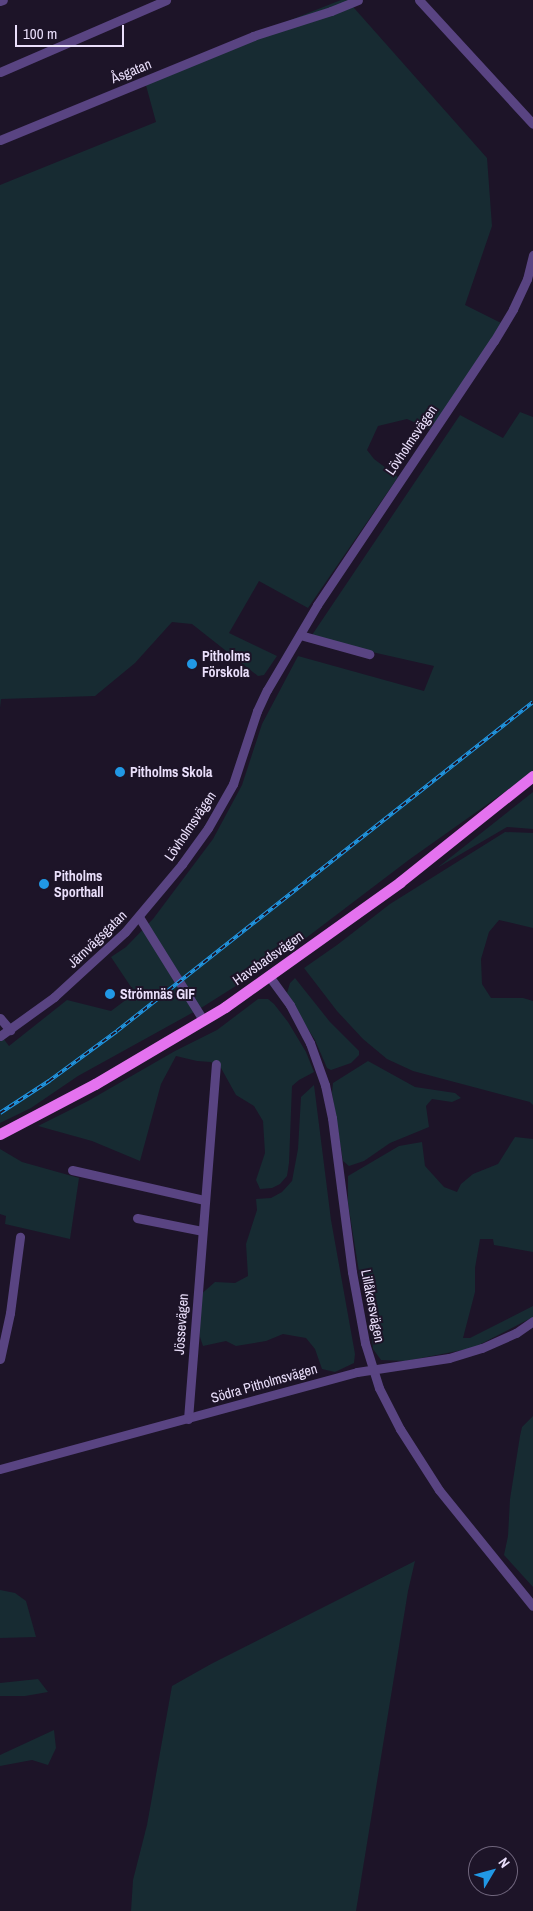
<!DOCTYPE html>
<meta charset="utf-8">
<style>
body{margin:0}
#map{position:relative;width:533px;height:1911px;overflow:hidden;background:#1d1428;font-family:"Archivo Narrow",sans-serif}
div>[style]{position:absolute}
.green>*{inset:0;background:#172b32}
.minor>*{height:9px;margin:-4.5px;padding:0 4.5px;transform-origin:4.5px;border-radius:4.5px;background:#594482}
.major>*{height:11px;margin:-5.5px;padding:0 5.5px;transform-origin:5.5px;border-radius:5.5px;background:#e472ef}
.rail>*{height:4px;margin-top:-2px;transform-origin:0;background:repeating-linear-gradient(90deg,#1d1428 0 5.5px,#2198e5 0 11px);box-sizing:border-box;border-block:1px solid #2198e5}
.dots>*{width:14px;height:14px;translate:-50% -50%;box-sizing:border-box;border:2px solid #1d1428;border-radius:50%}
span{translate:-50% -50%;white-space:nowrap;text-align:center;line-height:1.15;-webkit-text-stroke:4px #1d1428;paint-order:stroke}
.street-label{font-size:14px;color:#eadffb}
.poi-label{font-size:14px;color:#eadffb;font-weight:700}
.left{translate:0 -50%;text-align:left}
.north{position:absolute;left:468px;top:1846px;width:50px;height:50px;box-sizing:border-box;background:#1d1428;border:1px solid #6f657c;border-radius:50%;rotate:53deg;font-size:14px;font-weight:700;line-height:20px;text-align:center;color:#eadffb}
.north::after{content:'';display:block;margin:auto;width:18px;height:22px;background:#2198e5;clip-path:polygon(50% 0,100% 100%,50% 72%,0 100%)}
.scale{position:absolute;left:15px;top:25px;width:109px;height:22px;box-sizing:border-box;border:2px solid #eadffb;border-top:0;padding-left:6px;font-size:15px;line-height:18px;white-space:nowrap;color:#eadffb;-webkit-text-stroke:4px #1d1428;paint-order:stroke}
</style>
<div id="map">
<div class="green">
<i style="clip-path:polygon(341px 0,347px 0,487px 158px,492px 226px,465px 305px,507px 326px,436px 432px,407px 419px,378px 426px,367px 450px,374px 459px,398px 477px,308px 608px,259px 581px,229px 633px,277px 656px,264px 675px,258px 676px,192px 624px,172px 622px,135px 663px,95px 696px,1px 699px,0 708px,0 185px,156px 122px,144px 78px)"></i>
<i style="clip-path:polygon(520px 412px,533px 417px,533px 772px,410px 859px,277px 960px,201px 1008px,78px 1076px,31px 1108px,0 1123px,0 1034px,9px 1046px,67px 1000px,111px 1011px,135px 993px,111px 957px,126px 947px,153px 919px,213px 839px,242px 785px,262px 724px,298px 656px,424px 691px,434px 666px,310px 638px,460px 415px,503px 438px)"></i>
<i style="clip-path:polygon(533px 792px,533px 829px,507px 827px,437px 868px)"></i>
<i style="clip-path:polygon(505px 832px,533px 833px,533px 928px,499px 920px,489px 932px,481px 959px,482px 984px,491px 998px,523px 998px,533px 1001px,533px 1105px,530px 1102px,413px 1071px,387px 1059px,363px 1039px,337px 1011px,304px 968px,337px 945px,390px 904px)"></i>
<i style="clip-path:polygon(295px 978px,330px 1022px,359px 1051px,359px 1055px,351px 1063px,331px 1070px,327px 1068px,315px 1040px,292px 1004px,287px 993px,290px 983px)"></i>
<i style="clip-path:polygon(258px 999px,268px 999px,274px 1004px,288px 1022px,306px 1052px,314px 1072px,299px 1080px,292px 1086px,289px 1163px,287px 1176px,280px 1184px,272px 1188px,260px 1189px,256px 1180px,265px 1153px,263px 1121px,254px 1106px,236px 1095px,221px 1068px,211px 1062px,197px 1061px,176px 1056px,161px 1084px,140px 1161px,92px 1141px,38px 1126px,88px 1101px,175px 1051px,217px 1030px)"></i>
<i style="clip-path:polygon(368px 1061px,415px 1087px,455px 1093px,461px 1098px,452px 1102px,432px 1099px,426px 1106px,429px 1127px,390px 1143px,364px 1161px,349px 1166px,343px 1161px,332px 1093px,333px 1083px)"></i>
<i style="clip-path:polygon(314px 1085px,331px 1220px,355px 1354px,354px 1363px,335px 1372px,322px 1369px,315px 1349px,306px 1338px,283px 1334px,266px 1341px,236px 1346px,226px 1341px,203px 1346px,200px 1337px,199px 1296px,215px 1282px,235px 1283px,248px 1276px,246px 1244px,257px 1210px,256px 1199px,271px 1198px,282px 1192px,292px 1181px,298px 1149px,301px 1097px)"></i>
<i style="clip-path:polygon(515px 1137px,533px 1139px,533px 1252px,494px 1245px,493px 1239px,480px 1239px,475px 1268px,475px 1292px,463px 1338px,470px 1338px,533px 1306px,533px 1317px,473px 1348px,406px 1361px,381px 1360px,373px 1349px,369px 1309px,360px 1278px,348px 1203px,348px 1176px,399px 1146px,422px 1142px,425px 1166px,444px 1187px,457px 1192px,461px 1184px,473px 1174px,498px 1164px)"></i>
<i style="clip-path:polygon(0 1149px,22px 1162px,79px 1178px,70px 1239px,5px 1224px,6px 1216px,0 1214px)"></i>
<i style="clip-path:polygon(533px 1416px,533px 1587px,504px 1555px,508px 1536px,510px 1499px,520px 1436px,522px 1427px)"></i>
<i style="clip-path:polygon(415px 1561px,408px 1591px,356px 1911px,131px 1911px,133px 1880px,147px 1825px,172px 1686px,211px 1664px)"></i>
<i style="clip-path:polygon(0 1590px,15px 1593px,26px 1601px,36px 1637px,0 1638px)"></i>
<i style="clip-path:polygon(38px 1679px,48px 1692px,25px 1696px,0 1696px,0 1683px)"></i>
<i style="clip-path:polygon(54px 1730px,56px 1748px,48px 1765px,32px 1760px,0 1766px,0 1755px)"></i>
</div>
<div class="minor">
<i style="left:419px;top:0;width:168px;rotate:47.4deg"></i>
<i style="left:0;top:1px;width:3px;rotate:-18deg"></i>
<i style="left:0;top:72px;width:181px;rotate:-23.4deg"></i>
<i style="left:0;top:140px;width:274px;rotate:-22.3deg"></i>
<i style="left:253px;top:36px;width:82px;rotate:-17.8deg"></i>
<i style="left:331px;top:11px;width:29px;rotate:-22deg"></i>
<i style="left:300px;top:635px;width:72px;rotate:15.4deg"></i>
<i style="left:139px;top:917px;width:121px;rotate:58.1deg"></i>
<i style="left:269px;top:976px;width:36px;rotate:54deg"></i>
<i style="left:290px;top:1005px;width:43px;rotate:62.2deg"></i>
<i style="left:310px;top:1043px;width:45px;rotate:70.3deg"></i>
<i style="left:325px;top:1085px;width:34px;rotate:78deg"></i>
<i style="left:332px;top:1118px;width:155px;rotate:82.6deg"></i>
<i style="left:352px;top:1272px;width:72px;rotate:79.6deg"></i>
<i style="left:365px;top:1343px;width:47px;rotate:72.7deg"></i>
<i style="left:379px;top:1388px;width:46px;rotate:62.9deg"></i>
<i style="left:400px;top:1429px;width:72px;rotate:57.4deg"></i>
<i style="left:439px;top:1490px;width:149px;rotate:51deg"></i>
<i style="left:0;top:1018px;width:16px;rotate:50deg"></i>
<i style="left:0;top:1036px;width:67px;rotate:-35.8deg"></i>
<i style="left:54px;top:997px;width:96px;rotate:-42.5deg"></i>
<i style="left:125px;top:932px;width:89px;rotate:-50deg"></i>
<i style="left:182px;top:864px;width:44px;rotate:-54.2deg"></i>
<i style="left:208px;top:828px;width:51px;rotate:-60.4deg"></i>
<i style="left:233px;top:784px;width:77px;rotate:-71.8deg"></i>
<i style="left:257px;top:711px;width:23px;rotate:-65deg"></i>
<i style="left:267px;top:690px;width:99px;rotate:-59.5deg"></i>
<i style="left:317px;top:605px;width:318px;rotate:-56.2deg"></i>
<i style="left:494px;top:341px;width:37px;rotate:-59deg"></i>
<i style="left:513px;top:309px;width:33px;rotate:-65deg"></i>
<i style="left:527px;top:279px;width:25px;rotate:-76deg"></i>
<i style="left:72px;top:1170px;width:135px;rotate:12.8deg"></i>
<i style="left:137px;top:1218px;width:66px;rotate:11.3deg"></i>
<i style="left:0;top:1359px;width:47px;rotate:-77.7deg"></i>
<i style="left:10px;top:1313px;width:77px;rotate:-82.5deg"></i>
<i style="left:188px;top:1419px;width:356px;rotate:-85.5deg"></i>
<i style="left:0;top:1469px;width:370px;rotate:-15.2deg"></i>
<i style="left:357px;top:1372px;width:93px;rotate:-8.7deg"></i>
<i style="left:449px;top:1358px;width:34px;rotate:-17deg"></i>
<i style="left:482px;top:1348px;width:37px;rotate:-24deg"></i>
<i style="left:516px;top:1333px;width:21px;rotate:-35deg"></i>
</div>
<div class="major">
<i style="left:0;top:1134px;width:107px;rotate:-27.8deg"></i>
<i style="left:95px;top:1084px;width:151px;rotate:-30.6deg"></i>
<i style="left:225px;top:1007px;width:215px;rotate:-35.5deg"></i>
<i style="left:400px;top:882px;width:170px;rotate:-38.6deg"></i>
</div>
<div class="rail">
<i style="left:0;top:1113px;width:59px;rotate:-33.1deg"></i>
<i style="left:49px;top:1081px;width:84px;rotate:-36.3deg"></i>
<i style="left:117px;top:1031px;width:530px;rotate:-38.34deg"></i>
</div>
<div class="dots">
<i style="left:192px;top:664px;background:#2198e5"></i>
<i style="left:120px;top:772px;background:#2198e5"></i>
<i style="left:44px;top:884px;background:#2198e5"></i>
<i style="left:110px;top:994px;background:#2198e5"></i>
</div>
<div class="street-label">
<span style="left:131px;top:71px;rotate:-22deg">Åsgatan</span>
<span style="left:411px;top:440px;rotate:-56deg">Lövholmsvägen</span>
<span style="left:190px;top:826px;rotate:-56deg">Lövholmsvägen</span>
<span style="left:97px;top:939px;rotate:-44deg">Järnvägsgatan</span>
<span style="left:268px;top:958px;rotate:-35deg">Havsbadsvägen</span>
<span style="left:373px;top:1306px;rotate:79deg">Lillåkersvägen</span>
<span style="left:181px;top:1324px;rotate:-86deg">Jössevägen</span>
<span style="left:264px;top:1383px;rotate:-16deg">Södra Pitholmsvägen</span>
</div>
<div class="poi-label">
<span class="left" style="left:202px;top:664px">Pitholms<br>Förskola</span>
<span class="left" style="left:130px;top:772px">Pitholms Skola</span>
<span class="left" style="left:54px;top:884px">Pitholms<br>Sporthall</span>
<span class="left" style="left:120px;top:994px">Strömnäs GIF</span>
</div>
<div class="north">N</div>
<div class="scale">100 m</div>
</div>
